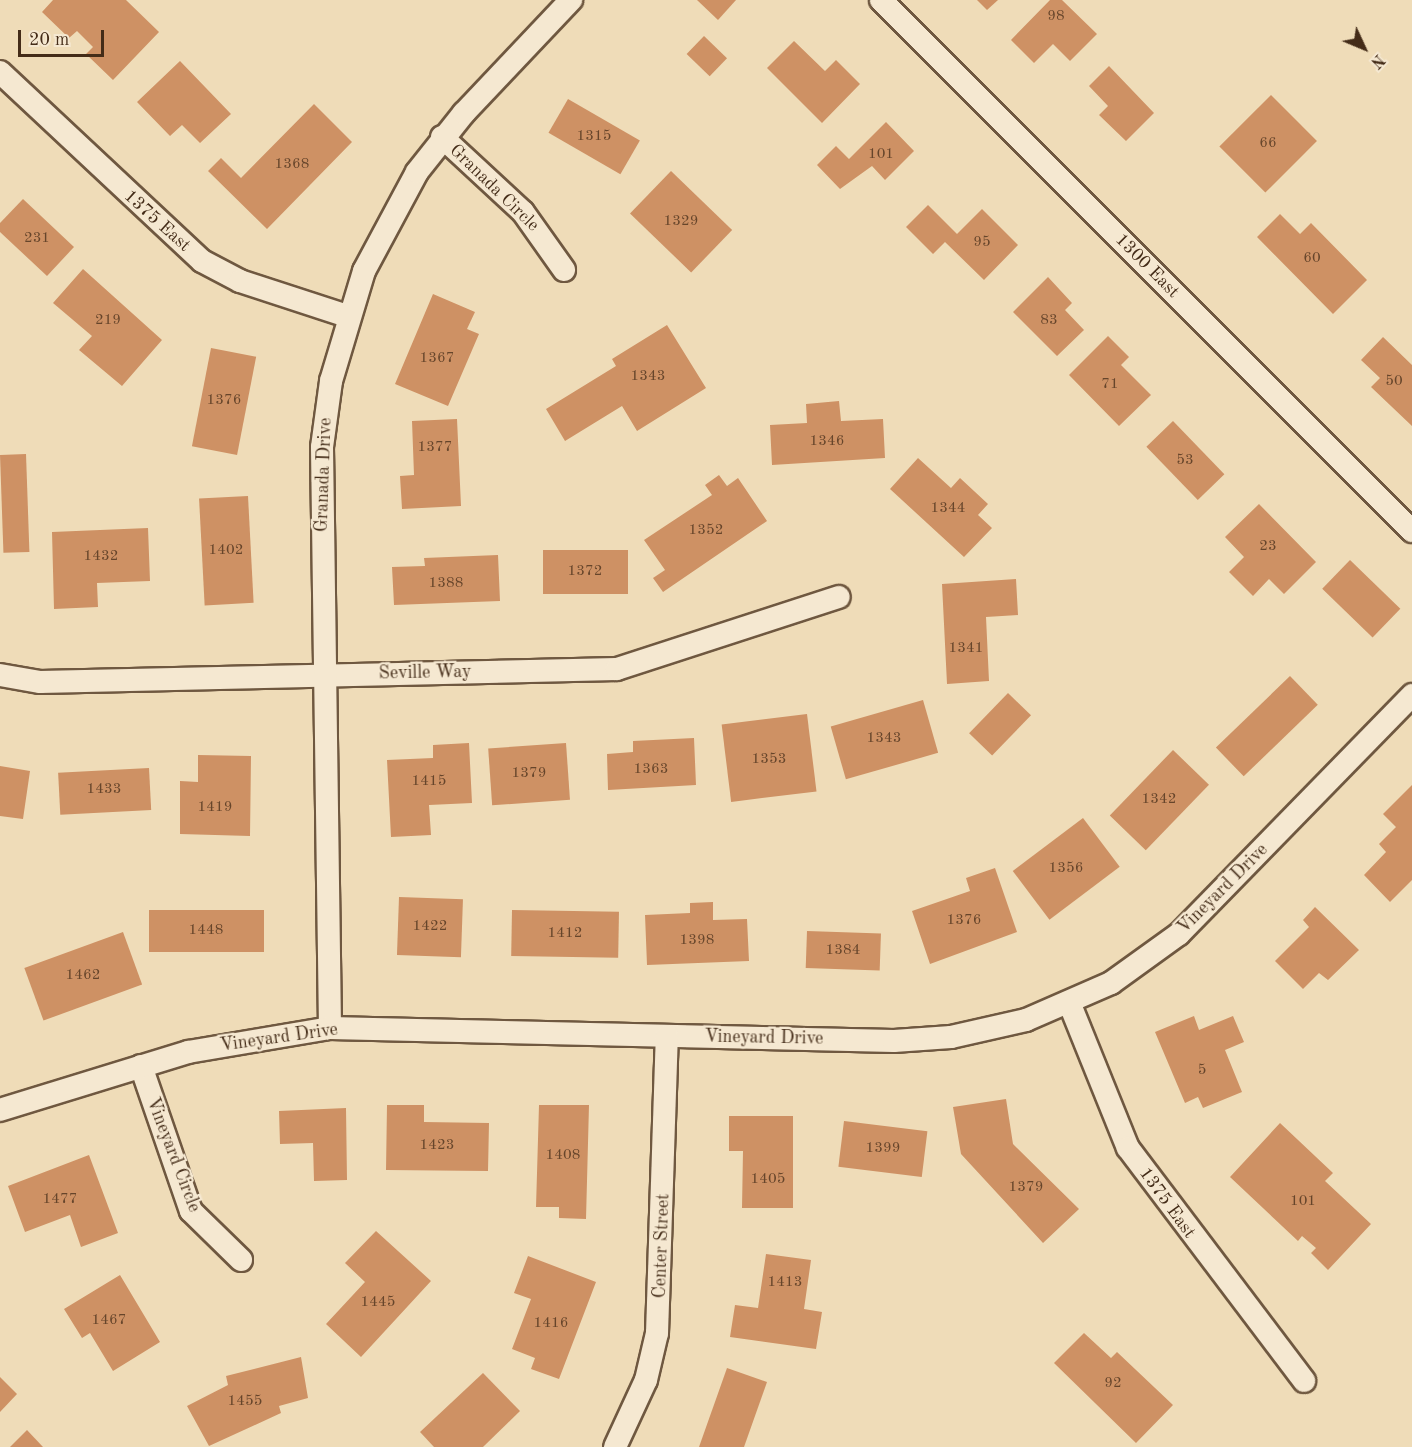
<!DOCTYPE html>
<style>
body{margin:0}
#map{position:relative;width:1412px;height:1447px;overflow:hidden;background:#efdcb8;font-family:"Old Standard TT",serif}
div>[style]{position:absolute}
.building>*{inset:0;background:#ce9164;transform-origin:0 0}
.roads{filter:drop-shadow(2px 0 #6f5840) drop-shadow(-2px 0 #6f5840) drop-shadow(0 2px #6f5840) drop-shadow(0 -2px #6f5840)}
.minor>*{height:22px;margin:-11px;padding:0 11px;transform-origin:11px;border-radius:11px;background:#f5e8d1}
span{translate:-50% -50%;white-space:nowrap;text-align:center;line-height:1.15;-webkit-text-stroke:4.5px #f5e8d1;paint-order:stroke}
.number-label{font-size:15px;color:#66452b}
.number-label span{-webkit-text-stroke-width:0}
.street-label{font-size:18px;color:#442c18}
.north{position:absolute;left:1334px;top:18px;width:60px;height:60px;-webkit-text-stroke:4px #f5e8d1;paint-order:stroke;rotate:134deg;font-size:16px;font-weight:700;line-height:24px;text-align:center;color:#442c18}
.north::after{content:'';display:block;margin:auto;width:21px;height:27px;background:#442c18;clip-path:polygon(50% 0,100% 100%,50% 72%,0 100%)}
.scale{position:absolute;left:18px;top:30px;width:86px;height:27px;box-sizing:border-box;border:3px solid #442c18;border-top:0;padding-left:8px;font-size:18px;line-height:21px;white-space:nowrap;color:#442c18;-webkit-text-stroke:4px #f5e8d1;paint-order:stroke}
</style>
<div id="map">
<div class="building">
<i style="clip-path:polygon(53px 0,126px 0,159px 32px,113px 80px,86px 54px,93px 47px,77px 31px,69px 38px,42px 12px)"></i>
<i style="clip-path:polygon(697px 0,736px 0,718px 20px)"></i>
<i style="clip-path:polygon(977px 0,998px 0,987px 10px)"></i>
<i style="clip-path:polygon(1050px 0,1062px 0,1097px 34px,1070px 61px,1053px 44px,1034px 63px,1011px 40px)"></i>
<i style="left:704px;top:36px;width:32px;height:25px;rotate:44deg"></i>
<i style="clip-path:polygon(794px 41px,825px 71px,836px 60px,860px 84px,822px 123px,767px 68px)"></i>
<i style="clip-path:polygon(180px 61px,231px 114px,200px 143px,182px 125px,170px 136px,137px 102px)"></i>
<i style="clip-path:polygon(1109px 66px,1154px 113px,1126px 141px,1099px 115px,1108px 106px,1089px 86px)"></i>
<i style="left:1271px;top:95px;width:65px;height:73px;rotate:45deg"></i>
<i style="left:568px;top:99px;width:83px;height:39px;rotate:30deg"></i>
<i style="clip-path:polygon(314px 104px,352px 142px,267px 229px,208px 171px,221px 158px,241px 178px)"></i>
<i style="clip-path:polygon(886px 122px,914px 151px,885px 180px,872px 166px,840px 189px,817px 165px,836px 146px,849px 159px)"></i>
<i style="left:671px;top:171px;width:85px;height:59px;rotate:44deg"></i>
<i style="clip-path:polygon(23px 199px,74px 247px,47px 276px,0 232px,0 223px)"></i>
<i style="clip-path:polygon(928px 205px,957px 234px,982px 209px,1018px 245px,984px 280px,945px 242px,933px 254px,906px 227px)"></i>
<i style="clip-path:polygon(1280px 214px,1300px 234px,1311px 223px,1367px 280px,1333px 314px,1257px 237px)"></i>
<i style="clip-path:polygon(83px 269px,162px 340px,122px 386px,79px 350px,92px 336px,53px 303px)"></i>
<i style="clip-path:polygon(1048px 277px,1072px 303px,1065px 310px,1084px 330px,1057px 356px,1013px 312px)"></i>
<i style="clip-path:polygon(433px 294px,475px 312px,467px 329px,479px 334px,448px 406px,395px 384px)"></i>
<i style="clip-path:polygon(667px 325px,706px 388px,637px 431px,622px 406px,565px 441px,546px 409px,616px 366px,612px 359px)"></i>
<i style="clip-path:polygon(1108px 336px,1129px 357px,1121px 365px,1151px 395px,1119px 426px,1069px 375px)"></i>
<i style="clip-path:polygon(1383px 337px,1412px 365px,1412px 426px,1371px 387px,1380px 378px,1361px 360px)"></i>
<i style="left:211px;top:348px;width:46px;height:100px;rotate:11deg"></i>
<i style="clip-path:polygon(839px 401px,841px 421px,883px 419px,885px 458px,772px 465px,770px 425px,807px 423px,806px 404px)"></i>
<i style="clip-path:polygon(457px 419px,461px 506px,402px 509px,400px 476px,414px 475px,412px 421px)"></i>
<i style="left:1173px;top:421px;width:74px;height:37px;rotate:46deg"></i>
<i style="left:26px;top:454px;width:98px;height:26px;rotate:88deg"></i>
<i style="clip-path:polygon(918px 458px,951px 488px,960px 478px,988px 504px,978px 515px,992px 528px,964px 557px,890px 489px)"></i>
<i style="clip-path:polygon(719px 475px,727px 486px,738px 478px,767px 521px,663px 592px,653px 578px,665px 570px,644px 540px,712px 495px,705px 485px)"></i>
<i style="left:248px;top:496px;width:107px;height:49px;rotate:87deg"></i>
<i style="clip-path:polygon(1259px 504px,1316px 562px,1284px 594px,1269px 579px,1253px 596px,1229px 572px,1244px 557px,1225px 537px)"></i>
<i style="clip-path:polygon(148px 528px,150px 581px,97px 583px,98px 607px,54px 609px,52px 532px)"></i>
<i style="left:543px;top:550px;width:85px;height:44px"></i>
<i style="clip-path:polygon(498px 555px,500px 601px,394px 605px,392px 567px,425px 566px,424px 558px)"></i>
<i style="left:1350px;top:560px;width:70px;height:40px;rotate:44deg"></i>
<i style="clip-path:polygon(1016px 579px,1018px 615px,986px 617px,989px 681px,947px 684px,942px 584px)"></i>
<i style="left:1290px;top:676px;width:40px;height:103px;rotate:46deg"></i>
<i style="left:1008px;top:693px;width:32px;height:56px;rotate:44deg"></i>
<i style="left:923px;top:700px;width:55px;height:96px;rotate:74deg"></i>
<i style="left:807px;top:714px;width:78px;height:86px;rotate:83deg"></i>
<i style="clip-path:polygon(694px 738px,696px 785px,608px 790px,607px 754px,633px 752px,633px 741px)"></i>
<i style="clip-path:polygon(469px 743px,472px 803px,429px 805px,431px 835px,391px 837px,387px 760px,433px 758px,433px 745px)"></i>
<i style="left:566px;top:743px;width:57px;height:78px;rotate:86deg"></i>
<i style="left:1173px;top:750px;width:50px;height:91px;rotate:44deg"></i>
<i style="clip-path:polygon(198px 755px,251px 756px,250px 836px,180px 834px,180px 781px,198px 782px)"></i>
<i style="clip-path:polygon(0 766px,30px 771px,23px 819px,0 816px)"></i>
<i style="left:149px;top:768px;width:42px;height:91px;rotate:87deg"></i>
<i style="clip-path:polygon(1412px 785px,1412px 880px,1390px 902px,1364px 875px,1386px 852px,1379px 844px,1396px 827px,1383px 814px)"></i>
<i style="left:1083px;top:818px;width:61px;height:88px;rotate:53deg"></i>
<i style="clip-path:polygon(995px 868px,1017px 932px,930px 964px,912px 911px,970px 891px,966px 878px)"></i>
<i style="left:399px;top:897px;width:64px;height:58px;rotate:2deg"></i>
<i style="clip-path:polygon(713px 902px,713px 920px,747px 919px,749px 961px,647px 965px,645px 915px,690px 913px,690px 903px)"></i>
<i style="clip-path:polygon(1315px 907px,1359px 950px,1328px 980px,1319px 973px,1303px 989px,1275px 961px,1309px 927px,1303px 920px)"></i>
<i style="left:264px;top:910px;width:42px;height:115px;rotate:90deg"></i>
<i style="left:512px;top:910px;width:107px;height:46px;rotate:1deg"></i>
<i style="left:807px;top:931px;width:74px;height:37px;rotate:2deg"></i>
<i style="left:123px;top:932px;width:56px;height:105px;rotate:70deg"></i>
<i style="clip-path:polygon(1194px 1016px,1199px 1030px,1233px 1016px,1244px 1042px,1225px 1050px,1242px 1092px,1203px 1108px,1198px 1097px,1185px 1103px,1155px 1032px)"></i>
<i style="clip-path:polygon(1006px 1099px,1013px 1144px,1079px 1209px,1043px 1243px,961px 1154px,953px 1107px)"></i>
<i style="clip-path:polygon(387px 1105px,424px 1105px,424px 1122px,489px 1123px,488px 1171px,386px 1170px)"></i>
<i style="clip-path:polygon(539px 1105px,589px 1105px,586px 1219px,559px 1218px,559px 1207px,536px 1207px)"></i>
<i style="clip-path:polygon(346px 1108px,347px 1180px,314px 1181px,313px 1143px,280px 1144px,279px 1111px)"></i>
<i style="clip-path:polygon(729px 1116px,793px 1116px,793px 1208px,742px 1208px,743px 1151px,729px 1151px)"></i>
<i style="left:844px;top:1121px;width:84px;height:46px;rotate:7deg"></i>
<i style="clip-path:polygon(1280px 1123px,1333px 1173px,1325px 1181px,1371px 1224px,1328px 1270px,1311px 1253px,1316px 1248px,1302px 1236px,1298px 1241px,1230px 1177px)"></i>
<i style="clip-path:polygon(89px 1155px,118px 1233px,81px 1247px,70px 1215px,25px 1232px,8px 1186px)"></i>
<i style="clip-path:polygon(376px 1231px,431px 1281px,361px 1357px,326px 1324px,365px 1282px,345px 1263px)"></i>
<i style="clip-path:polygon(766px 1254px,811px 1260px,804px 1309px,822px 1312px,816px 1349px,730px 1337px,735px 1305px,758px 1308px)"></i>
<i style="clip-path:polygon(528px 1256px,596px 1282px,559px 1379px,531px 1369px,535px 1358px,512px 1349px,531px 1299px,514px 1293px)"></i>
<i style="clip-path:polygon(120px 1275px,160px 1342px,113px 1371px,90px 1333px,82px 1338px,64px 1309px)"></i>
<i style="clip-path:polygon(1084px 1333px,1111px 1358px,1117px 1352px,1173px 1405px,1136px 1443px,1054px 1363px)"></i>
<i style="clip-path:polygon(301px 1357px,308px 1398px,279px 1406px,281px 1413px,209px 1446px,187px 1406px,228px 1385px,226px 1376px)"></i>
<i style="clip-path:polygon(727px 1368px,767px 1382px,744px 1447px,699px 1447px)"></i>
<i style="clip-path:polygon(483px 1373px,520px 1411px,483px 1447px,434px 1447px,420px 1432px)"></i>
<i style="clip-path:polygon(0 1377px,17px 1394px,0 1412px)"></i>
<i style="clip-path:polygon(27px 1430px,43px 1447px,10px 1447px)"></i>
</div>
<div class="roads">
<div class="minor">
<i style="left:881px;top:0;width:751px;rotate:45deg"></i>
<i style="left:0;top:72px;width:277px;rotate:43.1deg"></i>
<i style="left:202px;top:261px;width:43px;rotate:27.8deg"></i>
<i style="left:240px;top:281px;width:113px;rotate:18.1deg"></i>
<i style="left:442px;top:137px;width:110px;rotate:42.8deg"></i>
<i style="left:523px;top:212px;width:71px;rotate:54.7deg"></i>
<i style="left:0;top:675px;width:41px;rotate:9.9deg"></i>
<i style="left:40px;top:682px;width:577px;rotate:-1.29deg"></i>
<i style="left:617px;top:669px;width:233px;rotate:-18deg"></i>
<i style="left:1069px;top:1002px;width:157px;rotate:68deg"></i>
<i style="left:1128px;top:1148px;width:292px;rotate:52.9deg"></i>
<i style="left:330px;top:1028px;width:581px;rotate:-90.79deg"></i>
<i style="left:322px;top:447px;width:67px;rotate:-82.2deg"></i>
<i style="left:331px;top:381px;width:115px;rotate:-73.3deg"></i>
<i style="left:364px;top:271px;width:112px;rotate:-61.8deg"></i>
<i style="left:417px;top:172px;width:75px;rotate:-51.5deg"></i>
<i style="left:464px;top:113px;width:156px;rotate:-46.6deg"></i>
<i style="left:141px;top:1066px;width:153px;rotate:71deg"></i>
<i style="left:191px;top:1211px;width:70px;rotate:44.4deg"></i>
<i style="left:0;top:1110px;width:197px;rotate:-17.1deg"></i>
<i style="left:188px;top:1052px;width:144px;rotate:-9.6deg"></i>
<i style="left:330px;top:1028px;width:564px;rotate:1.32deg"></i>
<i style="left:894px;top:1041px;width:57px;rotate:-4deg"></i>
<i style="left:951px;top:1037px;width:77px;rotate:-12.8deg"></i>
<i style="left:1026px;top:1020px;width:93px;rotate:-23.5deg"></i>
<i style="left:1111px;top:983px;width:84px;rotate:-35.8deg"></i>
<i style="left:1179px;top:934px;width:334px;rotate:-45.7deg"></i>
<i style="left:615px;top:1447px;width:74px;rotate:-65.2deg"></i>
<i style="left:646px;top:1380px;width:48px;rotate:-76.8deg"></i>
<i style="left:657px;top:1333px;width:297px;rotate:-88.1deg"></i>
</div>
</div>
<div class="number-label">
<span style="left:1056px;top:17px">98</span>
<span style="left:594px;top:137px">1315</span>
<span style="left:1268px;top:144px">66</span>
<span style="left:881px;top:155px">101</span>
<span style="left:292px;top:165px">1368</span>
<span style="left:681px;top:222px">1329</span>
<span style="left:37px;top:239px">231</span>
<span style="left:982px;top:243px">95</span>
<span style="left:1312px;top:259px">60</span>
<span style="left:108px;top:321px">219</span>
<span style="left:1049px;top:321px">83</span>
<span style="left:437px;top:359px">1367</span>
<span style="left:648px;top:377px">1343</span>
<span style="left:1394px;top:382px">50</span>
<span style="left:1110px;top:385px">71</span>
<span style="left:224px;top:401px">1376</span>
<span style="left:827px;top:442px">1346</span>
<span style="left:435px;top:448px">1377</span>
<span style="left:1185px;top:461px">53</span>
<span style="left:948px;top:509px">1344</span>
<span style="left:706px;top:531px">1352</span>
<span style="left:1268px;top:547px">23</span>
<span style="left:226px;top:551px">1402</span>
<span style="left:101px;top:557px">1432</span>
<span style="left:585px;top:572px">1372</span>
<span style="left:446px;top:584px">1388</span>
<span style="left:966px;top:649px">1341</span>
<span style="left:884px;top:739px">1343</span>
<span style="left:769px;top:760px">1353</span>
<span style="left:651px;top:770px">1363</span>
<span style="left:529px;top:774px">1379</span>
<span style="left:429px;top:782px">1415</span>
<span style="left:104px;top:790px">1433</span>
<span style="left:1159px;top:800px">1342</span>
<span style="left:215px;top:808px">1419</span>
<span style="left:1066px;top:869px">1356</span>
<span style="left:964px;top:921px">1376</span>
<span style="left:430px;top:927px">1422</span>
<span style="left:206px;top:931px">1448</span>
<span style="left:565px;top:934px">1412</span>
<span style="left:697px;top:941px">1398</span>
<span style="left:843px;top:951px">1384</span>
<span style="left:83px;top:976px">1462</span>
<span style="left:1202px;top:1071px">5</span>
<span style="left:437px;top:1146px">1423</span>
<span style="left:883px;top:1149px">1399</span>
<span style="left:563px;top:1156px">1408</span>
<span style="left:768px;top:1180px">1405</span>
<span style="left:1026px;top:1188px">1379</span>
<span style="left:60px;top:1200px">1477</span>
<span style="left:1303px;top:1202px">101</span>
<span style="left:785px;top:1283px">1413</span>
<span style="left:378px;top:1303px">1445</span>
<span style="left:109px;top:1321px">1467</span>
<span style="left:551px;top:1324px">1416</span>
<span style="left:1113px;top:1384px">92</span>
<span style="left:245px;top:1402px">1455</span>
</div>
<div class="street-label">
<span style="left:494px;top:188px;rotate:44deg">Granada Circle</span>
<span style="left:157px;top:221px;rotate:42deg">1375 East</span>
<span style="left:1147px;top:266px;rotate:45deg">1300 East</span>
<span style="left:324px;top:475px;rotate:-88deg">Granada Drive</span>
<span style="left:425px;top:673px;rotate:-1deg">Seville Way</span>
<span style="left:1223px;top:889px;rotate:-45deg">Vineyard Drive</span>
<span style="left:279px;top:1038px;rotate:-8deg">Vineyard Drive</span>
<span style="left:764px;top:1038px;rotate:1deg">Vineyard Drive</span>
<span style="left:173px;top:1155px;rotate:69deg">Vineyard Circle</span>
<span style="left:1167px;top:1203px;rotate:54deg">1375 East</span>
<span style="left:662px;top:1246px;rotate:-88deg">Center Street</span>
</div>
<div class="north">N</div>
<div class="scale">20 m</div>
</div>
